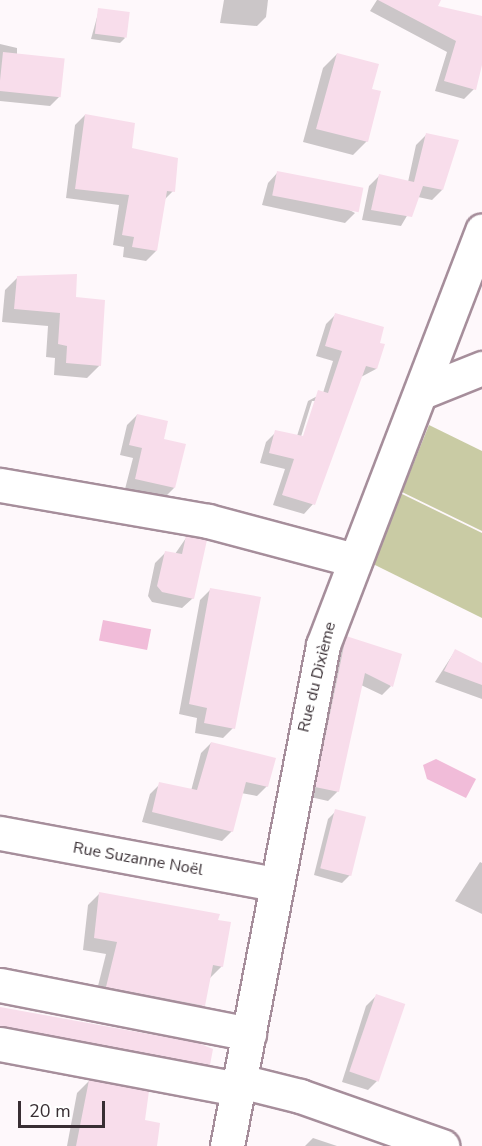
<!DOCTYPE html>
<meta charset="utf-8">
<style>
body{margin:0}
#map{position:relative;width:482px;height:1146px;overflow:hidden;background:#fef8fb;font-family:"Nunito Sans",sans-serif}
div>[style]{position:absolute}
.green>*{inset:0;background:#c9cba4}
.water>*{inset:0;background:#f1bcd9;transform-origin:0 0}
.shadow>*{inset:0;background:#0003}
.building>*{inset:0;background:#f8ddeb;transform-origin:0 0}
.roads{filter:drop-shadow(2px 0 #a68e9b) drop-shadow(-2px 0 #a68e9b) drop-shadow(0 2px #a68e9b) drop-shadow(0 -2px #a68e9b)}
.minor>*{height:33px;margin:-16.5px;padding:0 16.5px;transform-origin:16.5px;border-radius:16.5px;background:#fff}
span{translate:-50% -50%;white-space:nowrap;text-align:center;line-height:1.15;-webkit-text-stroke:5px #fff;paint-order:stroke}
.street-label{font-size:16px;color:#382e33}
.scale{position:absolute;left:18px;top:1101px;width:87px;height:27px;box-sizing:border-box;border:3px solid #382e33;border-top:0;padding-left:8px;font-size:18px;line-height:21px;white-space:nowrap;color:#382e33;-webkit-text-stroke:4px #fff;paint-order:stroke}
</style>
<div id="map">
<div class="green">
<i style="clip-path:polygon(429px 425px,482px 451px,482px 531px,402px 492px)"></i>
<i style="clip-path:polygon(400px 493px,482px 533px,482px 618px,373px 564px)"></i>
</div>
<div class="water">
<i style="left:103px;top:620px;width:49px;height:21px;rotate:11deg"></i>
<i style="clip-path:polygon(436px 759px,476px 779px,466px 798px,427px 779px,423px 765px)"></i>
</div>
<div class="shadow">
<i style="clip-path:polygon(224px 0,268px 0,266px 17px,257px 26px,220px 23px)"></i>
<i style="clip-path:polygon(377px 0,440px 0,436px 7px,482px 18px,482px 59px,474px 89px,464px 99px,435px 91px,447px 52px,370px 11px)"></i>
<i style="clip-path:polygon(99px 10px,125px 38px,120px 43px,91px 39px)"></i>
<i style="clip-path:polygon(0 44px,17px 48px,17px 55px,60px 96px,50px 106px,0 101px)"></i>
<i style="clip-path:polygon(337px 54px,370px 90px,367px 141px,353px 155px,303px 142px,323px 68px)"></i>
<i style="clip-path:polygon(85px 115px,173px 191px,164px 200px,156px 251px,146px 261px,123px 257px,124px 247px,113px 245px,119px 205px,66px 198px,75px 125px)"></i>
<i style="clip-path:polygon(426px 135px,442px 190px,432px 200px,418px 197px,401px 226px,362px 220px,369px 186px,379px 176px,408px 182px,416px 145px)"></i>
<i style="clip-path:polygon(278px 172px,355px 213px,345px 223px,262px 205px,268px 183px)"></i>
<i style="clip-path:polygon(18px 277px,74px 298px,100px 365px,87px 378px,54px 375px,55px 358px,46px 357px,48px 326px,2px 322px,5px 290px)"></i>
<i style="clip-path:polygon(evenodd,336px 314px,378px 344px,376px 369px,361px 377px,313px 504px,304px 514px,273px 505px,285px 469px,260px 463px,266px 442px,276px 432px,297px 436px,308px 401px,323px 393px,333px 361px,316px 356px,326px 324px,336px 314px,312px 401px,316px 401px,302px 444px,299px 443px,312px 401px)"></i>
<i style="clip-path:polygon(137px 415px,163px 440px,174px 488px,164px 498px,125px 489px,133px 458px,120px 455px,127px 425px)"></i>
<i style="clip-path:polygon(186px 538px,193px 598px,182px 608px,152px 602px,148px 596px,155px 563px,166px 552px,175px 554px)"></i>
<i style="clip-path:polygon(210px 590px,233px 728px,223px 738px,195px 733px,197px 718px,179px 714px,200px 600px)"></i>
<i style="clip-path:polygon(347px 638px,391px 686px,382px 695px,361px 685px,338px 791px,328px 801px,306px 796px,337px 647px)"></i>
<i style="clip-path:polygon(455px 651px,482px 665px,482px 699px,435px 682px)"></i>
<i style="clip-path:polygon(211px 743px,267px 786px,257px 796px,241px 793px,232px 831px,222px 841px,142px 822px,150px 794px,160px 784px,191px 791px,201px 753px)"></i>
<i style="clip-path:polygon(336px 811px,350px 875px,342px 883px,314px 875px,328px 819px)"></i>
<i style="clip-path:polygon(480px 862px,482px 863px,482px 914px,455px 901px)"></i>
<i style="clip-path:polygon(100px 893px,217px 921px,222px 966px,210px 978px,203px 1005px,191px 1017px,95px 998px,106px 954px,83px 950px,88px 905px)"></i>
<i style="clip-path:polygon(376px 996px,378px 1080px,368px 1090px,342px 1082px,366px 1006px)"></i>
<i style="clip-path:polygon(0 1009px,209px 1064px,199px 1074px,0 1037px)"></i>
<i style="clip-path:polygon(89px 1081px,144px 1122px,155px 1146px,67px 1146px,77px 1093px)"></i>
<i style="clip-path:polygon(313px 1138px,337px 1146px,305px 1146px)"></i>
</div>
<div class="building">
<i style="clip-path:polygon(378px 0,441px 0,438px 6px,482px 16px,482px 65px,476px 90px,444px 81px,456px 41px)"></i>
<i style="left:98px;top:8px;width:32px;height:26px;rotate:7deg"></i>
<i style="left:3px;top:52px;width:62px;height:39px;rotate:6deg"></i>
<i style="clip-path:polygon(337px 53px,379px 64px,372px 89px,381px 91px,368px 142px,316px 129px)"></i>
<i style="clip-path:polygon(85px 114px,135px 123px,132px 148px,178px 158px,175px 192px,167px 191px,157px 251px,132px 247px,134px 237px,122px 235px,129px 195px,75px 189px)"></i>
<i style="clip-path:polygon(426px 133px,459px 140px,443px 190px,423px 186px,412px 217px,371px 210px,379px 174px,414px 182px)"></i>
<i style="left:277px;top:171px;width:88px;height:25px;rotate:11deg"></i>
<i style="clip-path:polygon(77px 274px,76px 297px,105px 300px,101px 366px,66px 363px,67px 346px,58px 344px,60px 313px,14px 309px,17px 276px)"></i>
<i style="clip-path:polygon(335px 313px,384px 327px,380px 343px,385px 344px,377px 369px,366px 366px,315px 505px,282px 495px,294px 459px,269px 453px,275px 430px,303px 436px,318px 390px,328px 393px,342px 351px,325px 346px)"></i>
<i style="clip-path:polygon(137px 414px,168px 421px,164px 439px,186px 444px,175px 488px,135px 479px,142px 448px,129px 445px)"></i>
<i style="clip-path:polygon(186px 536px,207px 540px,194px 599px,162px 592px,157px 586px,165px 551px,182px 554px)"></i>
<i style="clip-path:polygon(210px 588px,261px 597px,235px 729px,204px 723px,207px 708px,189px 704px)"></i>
<i style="clip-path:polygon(346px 636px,402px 654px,393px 687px,365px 673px,339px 792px,315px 787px)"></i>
<i style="clip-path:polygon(455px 649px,482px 663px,482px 685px,444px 671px)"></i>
<i style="clip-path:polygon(211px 742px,276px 758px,268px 787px,246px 782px,233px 832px,152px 812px,159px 782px,197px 790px)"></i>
<i style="left:335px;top:809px;width:32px;height:61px;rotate:14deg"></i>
<i style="clip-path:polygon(99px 892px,220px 914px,218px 920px,231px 922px,223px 967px,213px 965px,205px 1006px,106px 987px,117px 942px,94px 938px)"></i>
<i style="left:376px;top:994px;width:31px;height:82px;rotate:19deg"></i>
<i style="clip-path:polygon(0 1007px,198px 1043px,213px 1049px,210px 1065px,0 1026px)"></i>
<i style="clip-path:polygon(89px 1080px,149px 1091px,145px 1120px,160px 1123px,157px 1146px,76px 1146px)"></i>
</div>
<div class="roads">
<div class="minor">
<i style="left:422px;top:392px;width:65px;rotate:-21.8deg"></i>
<i style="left:0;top:485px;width:211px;rotate:9.8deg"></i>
<i style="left:208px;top:521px;width:152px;rotate:14.9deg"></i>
<i style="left:0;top:833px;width:281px;rotate:10.5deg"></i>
<i style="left:0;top:985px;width:254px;rotate:11.1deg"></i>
<i style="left:0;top:1044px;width:242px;rotate:10.7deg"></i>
<i style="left:240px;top:1081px;width:62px;rotate:14deg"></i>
<i style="left:300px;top:1096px;width:151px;rotate:19.4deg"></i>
<i style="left:227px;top:1146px;width:510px;rotate:-79.15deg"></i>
<i style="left:323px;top:645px;width:444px;rotate:-69deg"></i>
</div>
</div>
<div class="street-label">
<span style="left:317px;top:677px;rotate:-76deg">Rue du Dixième</span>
<span style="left:138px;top:859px;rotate:10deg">Rue Suzanne Noël</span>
</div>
<div class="scale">20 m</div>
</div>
